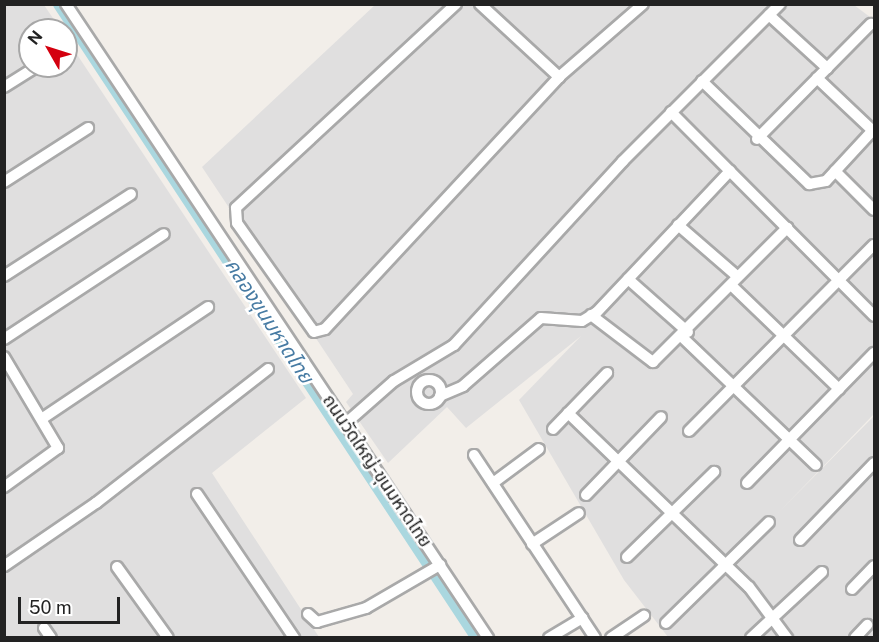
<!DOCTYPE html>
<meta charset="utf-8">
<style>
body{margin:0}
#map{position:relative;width:879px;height:642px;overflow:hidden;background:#f2eee9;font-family:"Public Sans","Noto Sans Thai",sans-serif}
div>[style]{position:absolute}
.residential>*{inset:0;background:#e0dfdf}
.canal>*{height:14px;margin:-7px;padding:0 7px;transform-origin:7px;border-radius:7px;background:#aad7df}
.roads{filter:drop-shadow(2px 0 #a9a9a9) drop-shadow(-2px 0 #a9a9a9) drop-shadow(0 2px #a9a9a9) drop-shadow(0 -2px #a9a9a9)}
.street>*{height:10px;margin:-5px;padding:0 5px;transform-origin:5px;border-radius:5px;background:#fff}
.street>.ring{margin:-5px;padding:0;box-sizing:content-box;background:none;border:10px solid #fff;border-radius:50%}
span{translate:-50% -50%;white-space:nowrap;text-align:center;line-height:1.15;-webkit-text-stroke:5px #fff;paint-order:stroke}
.street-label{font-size:18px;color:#222}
.water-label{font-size:20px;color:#477ba3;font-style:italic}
.frame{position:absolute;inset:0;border:6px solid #222;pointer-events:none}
.north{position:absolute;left:18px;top:18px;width:60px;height:60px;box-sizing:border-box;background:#fff;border:2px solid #a7a7a7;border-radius:50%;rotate:309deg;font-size:16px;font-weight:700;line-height:24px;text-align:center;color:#222}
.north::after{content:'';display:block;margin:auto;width:21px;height:27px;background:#d4000f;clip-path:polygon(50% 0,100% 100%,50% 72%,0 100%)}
.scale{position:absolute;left:18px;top:597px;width:102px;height:27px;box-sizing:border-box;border:3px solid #222;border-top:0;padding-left:8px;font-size:18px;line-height:21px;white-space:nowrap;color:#222;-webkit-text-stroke:4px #fff;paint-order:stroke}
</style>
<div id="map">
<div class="residential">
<i style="clip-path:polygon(4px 5px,44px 5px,61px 30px,30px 30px,30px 66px,66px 66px,66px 38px,306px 398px,212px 473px,319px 637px,5px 637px)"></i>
<i style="clip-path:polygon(375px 5px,854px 5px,874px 20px,874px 414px,778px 513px,874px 416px,874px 637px,668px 637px,624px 580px,519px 400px,581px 336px,466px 428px,447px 407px,388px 463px,346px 402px,353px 394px,202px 167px)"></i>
</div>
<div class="canal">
<i style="left:60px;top:4px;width:759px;rotate:56.6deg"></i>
</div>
<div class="roads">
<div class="street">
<i style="left:66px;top:4px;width:762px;rotate:56.35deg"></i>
<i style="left:456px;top:4px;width:300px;rotate:137.2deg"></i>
<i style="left:236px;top:208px;width:15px;rotate:86deg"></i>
<i style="left:237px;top:223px;width:133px;rotate:54.8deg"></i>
<i style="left:314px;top:332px;width:11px;rotate:-15deg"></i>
<i style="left:325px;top:329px;width:344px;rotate:-47.1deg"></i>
<i style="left:559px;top:77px;width:111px;rotate:-41deg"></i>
<i style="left:480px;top:4px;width:108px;rotate:42.7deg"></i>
<i style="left:769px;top:15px;width:79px;rotate:42.4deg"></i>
<i style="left:817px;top:78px;width:77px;rotate:43.4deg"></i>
<i style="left:702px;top:81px;width:149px;rotate:43.9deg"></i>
<i style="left:809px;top:184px;width:17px;rotate:-10deg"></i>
<i style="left:826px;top:181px;width:71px;rotate:-47.3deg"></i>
<i style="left:4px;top:87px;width:39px;rotate:-32deg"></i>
<i style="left:671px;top:112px;width:288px;rotate:45.1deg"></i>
<i style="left:757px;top:139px;width:162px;rotate:-45.3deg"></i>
<i style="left:835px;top:171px;width:55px;rotate:45deg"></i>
<i style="left:4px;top:182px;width:100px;rotate:-32.7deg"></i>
<i style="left:678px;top:225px;width:79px;rotate:40.9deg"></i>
<i style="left:4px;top:276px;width:151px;rotate:-32.8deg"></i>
<i style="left:628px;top:279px;width:80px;rotate:41.5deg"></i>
<i style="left:731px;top:285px;width:150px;rotate:43.9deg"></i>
<i style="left:591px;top:315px;width:78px;rotate:37.2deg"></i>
<i style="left:653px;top:362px;width:190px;rotate:-45deg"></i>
<i style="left:682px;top:337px;width:185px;rotate:43.7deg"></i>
<i style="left:4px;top:339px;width:191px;rotate:-33.3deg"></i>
<i style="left:4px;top:357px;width:106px;rotate:59.3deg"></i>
<i style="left:58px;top:448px;width:67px;rotate:144.2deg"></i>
<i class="ring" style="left:417px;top:380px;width:14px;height:14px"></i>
<i style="left:440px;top:396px;width:25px;rotate:-23deg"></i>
<i style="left:463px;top:386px;width:103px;rotate:-41.1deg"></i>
<i style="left:541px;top:318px;width:41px;rotate:4.2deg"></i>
<i style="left:582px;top:321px;width:17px;rotate:-31deg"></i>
<i style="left:597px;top:312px;width:194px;rotate:-46.7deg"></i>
<i style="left:568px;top:413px;width:251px;rotate:43.9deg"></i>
<i style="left:749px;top:587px;width:64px;rotate:53.3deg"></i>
<i style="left:43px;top:418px;width:199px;rotate:-33.9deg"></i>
<i style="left:345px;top:424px;width:65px;rotate:-41.3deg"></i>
<i style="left:394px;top:381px;width:70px;rotate:-31deg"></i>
<i style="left:454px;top:345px;width:250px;rotate:-47.4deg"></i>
<i style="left:623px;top:161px;width:222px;rotate:-45deg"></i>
<i style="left:553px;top:429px;width:78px;rotate:-46deg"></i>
<i style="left:689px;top:431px;width:262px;rotate:-45.2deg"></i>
<i style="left:474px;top:455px;width:219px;rotate:56.5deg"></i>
<i style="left:493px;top:483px;width:57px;rotate:-36.5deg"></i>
<i style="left:747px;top:483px;width:182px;rotate:-45.7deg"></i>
<i style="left:197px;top:494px;width:174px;rotate:56deg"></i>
<i style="left:586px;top:495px;width:108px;rotate:-46.1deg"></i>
<i style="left:800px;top:540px;width:107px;rotate:-46.1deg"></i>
<i style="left:532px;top:544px;width:56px;rotate:-33.4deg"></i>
<i style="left:627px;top:557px;width:122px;rotate:-44.3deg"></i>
<i style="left:4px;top:566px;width:112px;rotate:-34.4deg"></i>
<i style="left:96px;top:503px;width:218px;rotate:-37.9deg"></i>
<i style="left:117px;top:567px;width:87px;rotate:54.3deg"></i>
<i style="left:852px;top:589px;width:32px;rotate:-46deg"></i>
<i style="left:308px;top:614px;width:12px;rotate:42deg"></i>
<i style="left:317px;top:622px;width:51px;rotate:-15.9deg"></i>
<i style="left:366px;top:608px;width:86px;rotate:-30.2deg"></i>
<i style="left:666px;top:623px;width:144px;rotate:-44.4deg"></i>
<i style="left:44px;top:628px;width:12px;rotate:55deg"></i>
<i style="left:549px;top:638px;width:39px;rotate:-31deg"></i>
<i style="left:611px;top:638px;width:40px;rotate:-34deg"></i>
<i style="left:751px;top:638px;width:97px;rotate:-42.9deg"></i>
<i style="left:855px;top:638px;width:18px;rotate:-47deg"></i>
</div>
</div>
<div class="street-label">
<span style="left:377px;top:471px;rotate:56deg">ถนนวัดใหญ่-ขุนมหาดไทย</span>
</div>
<div class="water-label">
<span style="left:269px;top:321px;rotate:57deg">คลองขุนมหาดไทย</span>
</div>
<div class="frame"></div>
<div class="north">N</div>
<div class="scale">50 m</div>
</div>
